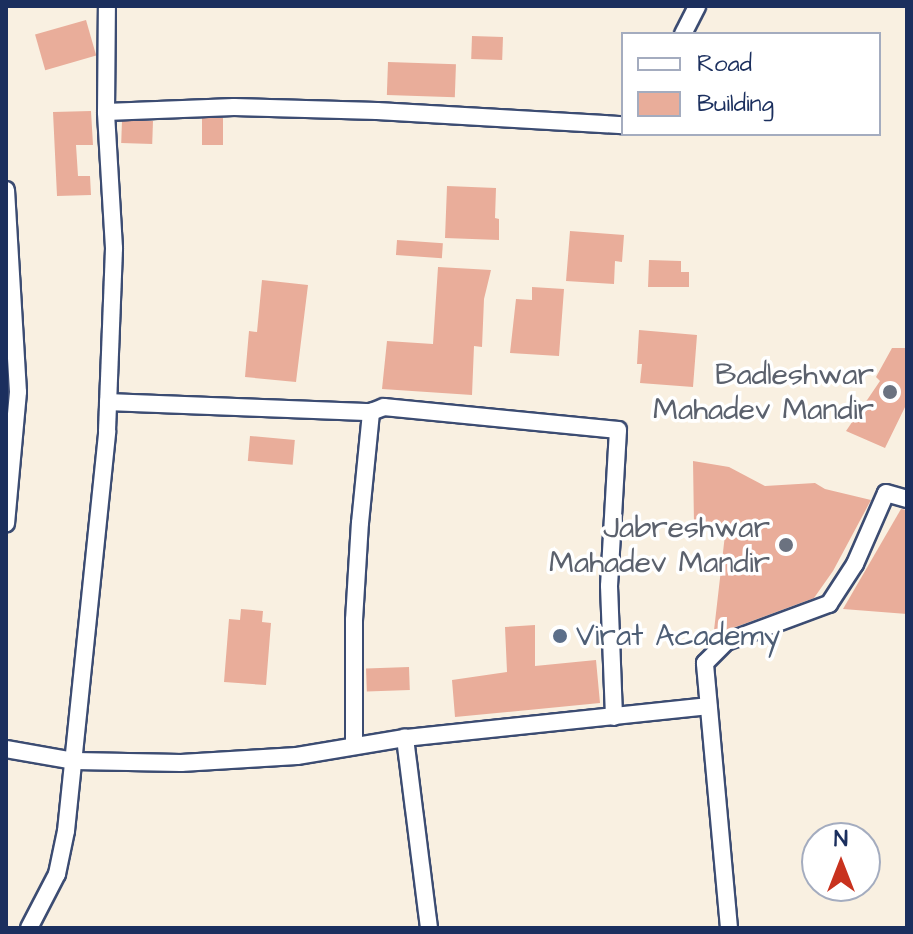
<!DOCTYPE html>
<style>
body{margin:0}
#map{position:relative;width:913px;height:934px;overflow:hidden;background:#f9f0e1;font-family:"Architects Daughter",sans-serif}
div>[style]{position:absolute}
.building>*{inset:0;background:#e9ad9a;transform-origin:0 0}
.roads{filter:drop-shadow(2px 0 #3c4c72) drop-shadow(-2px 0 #3c4c72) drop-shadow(0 2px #3c4c72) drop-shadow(0 -2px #3c4c72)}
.minor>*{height:16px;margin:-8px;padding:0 8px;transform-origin:8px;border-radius:8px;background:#fff}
.dots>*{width:22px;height:22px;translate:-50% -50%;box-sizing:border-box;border:4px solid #fff;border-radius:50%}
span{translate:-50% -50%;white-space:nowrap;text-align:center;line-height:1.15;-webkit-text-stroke:7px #fff;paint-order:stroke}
.worship-label{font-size:30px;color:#5b616d}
.right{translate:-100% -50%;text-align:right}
.service-label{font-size:30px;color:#4e5e75}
.left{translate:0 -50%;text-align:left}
.frame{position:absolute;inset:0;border:8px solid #1b2f5e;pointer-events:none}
.legend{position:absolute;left:621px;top:32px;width:260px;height:104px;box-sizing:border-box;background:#fff;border:2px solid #a4acbf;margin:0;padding:10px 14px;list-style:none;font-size:24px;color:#1b2f5e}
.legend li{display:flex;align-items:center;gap:16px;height:40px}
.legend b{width:40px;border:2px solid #a4acbf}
.north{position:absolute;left:801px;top:822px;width:80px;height:80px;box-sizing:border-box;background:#fff;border:2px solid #a4acbf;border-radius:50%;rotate:0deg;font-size:22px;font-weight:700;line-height:32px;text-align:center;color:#1b2f5e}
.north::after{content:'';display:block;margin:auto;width:28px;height:36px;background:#c8321e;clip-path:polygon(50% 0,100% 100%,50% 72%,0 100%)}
</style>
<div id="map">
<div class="building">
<i style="left:86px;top:20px;width:37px;height:53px;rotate:74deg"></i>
<i style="left:472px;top:36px;width:31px;height:23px;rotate:2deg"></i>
<i style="left:388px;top:62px;width:68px;height:33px;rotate:2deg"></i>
<i style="clip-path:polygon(91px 111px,93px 145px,76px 145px,78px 176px,90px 176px,91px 195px,57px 196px,53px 112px)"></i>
<i style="left:223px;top:118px;width:27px;height:21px;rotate:90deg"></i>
<i style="left:153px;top:121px;width:23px;height:31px;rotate:92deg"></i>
<i style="clip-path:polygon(447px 186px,496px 188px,495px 218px,499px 219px,499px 240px,445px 238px)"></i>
<i style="clip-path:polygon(570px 231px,624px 235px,622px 262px,615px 261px,614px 284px,566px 281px)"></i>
<i style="left:397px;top:240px;width:46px;height:15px;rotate:4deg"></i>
<i style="clip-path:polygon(649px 260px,681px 261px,681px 272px,689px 272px,689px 287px,648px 287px)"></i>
<i style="clip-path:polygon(438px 267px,491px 270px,484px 299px,482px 347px,474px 346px,472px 395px,382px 389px,387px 341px,433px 344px)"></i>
<i style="clip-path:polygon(262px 280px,308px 285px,296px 382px,245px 377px,249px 331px,257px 332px)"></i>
<i style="clip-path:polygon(532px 287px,564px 289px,559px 356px,510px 353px,516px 299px,532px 300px)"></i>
<i style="clip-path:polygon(639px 330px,697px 335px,693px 387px,640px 383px,642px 364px,637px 364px)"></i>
<i style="clip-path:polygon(892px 348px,907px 348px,907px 403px,885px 448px,846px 431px,880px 381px,876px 377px)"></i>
<i style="left:250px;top:436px;width:45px;height:25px;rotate:5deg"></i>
<i style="clip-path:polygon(693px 461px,729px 467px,765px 486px,815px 483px,825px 489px,871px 500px,833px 571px,814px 598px,722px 632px,713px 639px,726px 526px,694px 524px)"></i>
<i style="clip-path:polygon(901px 509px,907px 510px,907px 614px,843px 609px)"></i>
<i style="clip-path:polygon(241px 609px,263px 611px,262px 622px,271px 623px,266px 685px,224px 682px,229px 619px,240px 620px)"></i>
<i style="clip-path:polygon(535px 625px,535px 666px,596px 660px,600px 703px,455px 717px,452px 680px,507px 672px,505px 627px)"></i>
<i style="left:409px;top:667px;width:23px;height:43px;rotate:88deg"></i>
</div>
<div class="roads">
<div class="minor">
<i style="left:683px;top:34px;width:31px;rotate:-63deg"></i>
<i style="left:106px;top:112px;width:128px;rotate:-2.2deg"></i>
<i style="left:234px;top:107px;width:143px;rotate:1.6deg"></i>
<i style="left:377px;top:111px;width:246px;rotate:3.3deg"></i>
<i style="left:6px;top:190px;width:202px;rotate:86.6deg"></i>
<i style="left:18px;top:392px;width:132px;rotate:95.2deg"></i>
<i style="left:108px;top:402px;width:263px;rotate:2.2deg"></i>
<i style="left:354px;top:746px;width:126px;rotate:-90deg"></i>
<i style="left:354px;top:620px;width:97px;rotate:-86.5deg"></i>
<i style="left:360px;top:523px;width:112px;rotate:-84.3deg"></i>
<i style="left:371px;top:412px;width:14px;rotate:-21deg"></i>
<i style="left:384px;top:407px;width:235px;rotate:5.6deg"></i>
<i style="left:618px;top:430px;width:156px;rotate:93.3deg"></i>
<i style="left:609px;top:586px;width:131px;rotate:87.8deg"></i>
<i style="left:6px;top:749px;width:70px;rotate:9.9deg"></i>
<i style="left:75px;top:761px;width:106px;rotate:1.1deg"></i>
<i style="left:181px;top:763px;width:116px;rotate:-3.5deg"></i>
<i style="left:297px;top:756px;width:109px;rotate:-9.5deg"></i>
<i style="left:29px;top:928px;width:61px;rotate:-62.6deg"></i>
<i style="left:57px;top:874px;width:44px;rotate:-78.2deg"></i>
<i style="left:66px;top:831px;width:402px;rotate:-84.1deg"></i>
<i style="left:107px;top:431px;width:183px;rotate:-87.8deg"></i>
<i style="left:114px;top:248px;width:136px;rotate:-93.4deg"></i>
<i style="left:106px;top:112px;width:106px;rotate:-89.5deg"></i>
<i style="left:429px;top:928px;width:192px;rotate:-97.2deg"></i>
<i style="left:405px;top:738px;width:305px;rotate:-6deg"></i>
<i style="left:729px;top:928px;width:266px;rotate:-95.2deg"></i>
<i style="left:705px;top:663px;width:30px;rotate:-45deg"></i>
<i style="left:726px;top:642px;width:110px;rotate:-20.3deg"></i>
<i style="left:829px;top:604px;width:48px;rotate:-57deg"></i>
<i style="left:855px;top:564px;width:77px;rotate:-66.4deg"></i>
<i style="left:886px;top:493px;width:22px;rotate:16deg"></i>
</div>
</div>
<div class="dots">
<i style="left:890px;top:392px;background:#6b7280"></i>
<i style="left:786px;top:545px;background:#6b7280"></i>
<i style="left:560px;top:636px;background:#5c6f8a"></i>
</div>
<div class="worship-label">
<span class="right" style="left:874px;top:392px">Badleshwar<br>Mahadev Mandir</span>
<span class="right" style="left:770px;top:545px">Jabreshwar<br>Mahadev Mandir</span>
</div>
<div class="service-label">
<span class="left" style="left:576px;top:636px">Virat Academy</span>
</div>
<div class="frame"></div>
<ul class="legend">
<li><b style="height:10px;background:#fff"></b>Road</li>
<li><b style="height:22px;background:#e9ad9a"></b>Building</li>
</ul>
<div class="north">N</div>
</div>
